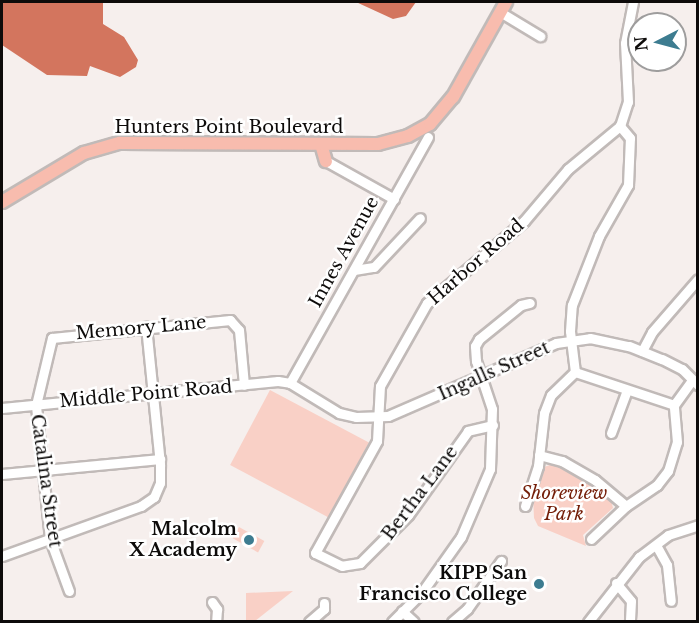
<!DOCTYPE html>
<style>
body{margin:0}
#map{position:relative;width:699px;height:623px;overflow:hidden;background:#f6efed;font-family:"Libre Baskerville",serif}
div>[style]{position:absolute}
.green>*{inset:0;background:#f9d0c6;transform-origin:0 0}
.water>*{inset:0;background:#d3755e}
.roads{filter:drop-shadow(2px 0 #c1bab8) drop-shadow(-2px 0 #c1bab8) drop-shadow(0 2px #c1bab8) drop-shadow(0 -2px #c1bab8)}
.minor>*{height:9px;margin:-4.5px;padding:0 4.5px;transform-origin:4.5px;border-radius:4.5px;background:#fff}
.major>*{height:12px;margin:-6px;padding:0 6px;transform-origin:6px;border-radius:6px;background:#f8bcae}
.dots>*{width:16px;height:16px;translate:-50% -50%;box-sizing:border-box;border:3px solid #fff;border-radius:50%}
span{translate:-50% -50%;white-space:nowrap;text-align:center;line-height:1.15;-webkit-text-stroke:5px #fff;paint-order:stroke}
.street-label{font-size:18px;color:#0d0b0a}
.park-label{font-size:18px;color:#741e08;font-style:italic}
.poi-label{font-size:18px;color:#0d0b0a;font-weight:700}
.right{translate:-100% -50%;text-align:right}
.frame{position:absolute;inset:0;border:3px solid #0d0b0a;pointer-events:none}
.north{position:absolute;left:627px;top:12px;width:60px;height:60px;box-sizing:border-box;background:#fff;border:2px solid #9e9d9d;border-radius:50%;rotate:264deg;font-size:16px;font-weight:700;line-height:24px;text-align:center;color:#0d0b0a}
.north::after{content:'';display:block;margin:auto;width:21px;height:27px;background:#3d7c90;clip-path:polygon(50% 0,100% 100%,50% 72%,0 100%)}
</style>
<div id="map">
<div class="green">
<i style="left:270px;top:390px;width:112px;height:85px;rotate:28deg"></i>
<i style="clip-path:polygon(553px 464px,610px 496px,613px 508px,583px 535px,586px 546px,538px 526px,534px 518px,533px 496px,544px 467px)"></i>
<i style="left:239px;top:527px;width:29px;height:13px;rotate:29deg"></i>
<i style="clip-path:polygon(293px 591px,255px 621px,246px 621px,246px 593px)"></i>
</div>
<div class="water">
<i style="clip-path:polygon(2px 2px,103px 2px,103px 24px,124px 37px,138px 60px,136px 67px,120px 77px,90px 66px,87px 76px,47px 75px,2px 45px)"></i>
<i style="clip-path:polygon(356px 2px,416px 2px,406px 16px,393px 19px)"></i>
</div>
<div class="roads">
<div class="minor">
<i style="left:500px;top:12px;width:47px;rotate:31deg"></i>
<i style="left:326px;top:161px;width:78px;rotate:29.2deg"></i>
<i style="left:354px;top:270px;width:20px;rotate:-9deg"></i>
<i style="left:374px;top:267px;width:67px;rotate:-46.8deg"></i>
<i style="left:642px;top:351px;width:21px;rotate:-62deg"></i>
<i style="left:652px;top:332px;width:70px;rotate:-49deg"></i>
<i style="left:575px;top:372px;width:104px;rotate:18.4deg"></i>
<i style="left:290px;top:383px;width:282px;rotate:-60.7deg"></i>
<i style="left:2px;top:408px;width:277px;rotate:-5.6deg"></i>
<i style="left:278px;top:381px;width:12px;rotate:9deg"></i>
<i style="left:290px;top:383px;width:57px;rotate:31.5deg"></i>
<i style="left:339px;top:413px;width:17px;rotate:13deg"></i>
<i style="left:356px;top:417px;width:32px;rotate:-2deg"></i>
<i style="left:388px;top:416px;width:183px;rotate:-23.5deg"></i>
<i style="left:556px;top:343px;width:34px;rotate:-8deg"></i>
<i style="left:590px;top:338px;width:40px;rotate:12deg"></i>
<i style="left:629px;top:346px;width:35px;rotate:22deg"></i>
<i style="left:662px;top:359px;width:22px;rotate:27deg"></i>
<i style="left:682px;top:369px;width:23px;rotate:45deg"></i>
<i style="left:493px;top:425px;width:26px;rotate:167deg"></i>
<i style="left:468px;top:431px;width:103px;rotate:125.5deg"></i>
<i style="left:408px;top:515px;width:68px;rotate:135deg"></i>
<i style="left:360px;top:563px;width:18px;rotate:171deg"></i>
<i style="left:342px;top:566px;width:30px;rotate:-154deg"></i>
<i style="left:315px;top:553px;width:128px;rotate:-61deg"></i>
<i style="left:377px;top:441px;width:55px;rotate:-86.9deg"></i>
<i style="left:380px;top:386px;width:95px;rotate:-60.5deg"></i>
<i style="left:427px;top:303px;width:127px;rotate:-40.2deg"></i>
<i style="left:524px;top:221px;width:68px;rotate:-49.8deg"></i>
<i style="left:568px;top:169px;width:67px;rotate:-39.6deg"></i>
<i style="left:620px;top:126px;width:25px;rotate:-72deg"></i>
<i style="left:628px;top:102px;width:59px;rotate:-92.9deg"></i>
<i style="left:625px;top:43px;width:42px;rotate:-79deg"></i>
<i style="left:611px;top:433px;width:46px;rotate:-69.6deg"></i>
<i style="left:539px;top:455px;width:24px;rotate:15deg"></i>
<i style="left:562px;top:461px;width:38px;rotate:30deg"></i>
<i style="left:595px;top:480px;width:40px;rotate:40deg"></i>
<i style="left:2px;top:474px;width:159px;rotate:-5.4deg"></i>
<i style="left:525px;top:506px;width:42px;rotate:-72deg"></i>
<i style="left:538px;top:466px;width:53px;rotate:-83.5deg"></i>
<i style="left:544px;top:413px;width:19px;rotate:-69deg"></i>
<i style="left:551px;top:395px;width:33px;rotate:-44deg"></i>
<i style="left:575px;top:372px;width:41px;rotate:-97deg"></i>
<i style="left:570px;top:331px;width:26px;rotate:-86deg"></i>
<i style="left:572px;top:305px;width:74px;rotate:-68.6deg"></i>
<i style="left:599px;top:236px;width:59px;rotate:-60.4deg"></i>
<i style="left:628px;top:185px;width:47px;rotate:-87.6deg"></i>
<i style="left:630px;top:138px;width:16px;rotate:-130deg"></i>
<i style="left:591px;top:539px;width:48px;rotate:-43.3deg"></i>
<i style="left:626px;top:506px;width:37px;rotate:-34deg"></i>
<i style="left:657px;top:485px;width:18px;rotate:-52deg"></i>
<i style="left:668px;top:471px;width:30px;rotate:-73deg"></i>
<i style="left:677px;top:442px;width:37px;rotate:-95deg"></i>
<i style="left:674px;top:405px;width:31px;rotate:-54deg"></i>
<i style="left:656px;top:545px;width:23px;rotate:61deg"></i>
<i style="left:667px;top:565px;width:36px;rotate:84deg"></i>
<i style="left:2px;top:556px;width:148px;rotate:-19.8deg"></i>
<i style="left:141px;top:506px;width:16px;rotate:-35deg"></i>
<i style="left:154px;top:497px;width:15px;rotate:-67deg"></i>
<i style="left:160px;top:483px;width:19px;rotate:-90deg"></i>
<i style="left:160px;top:464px;width:138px;rotate:-95.8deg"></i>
<i style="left:616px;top:583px;width:23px;rotate:50deg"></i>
<i style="left:631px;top:601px;width:21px;rotate:93deg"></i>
<i style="left:69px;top:591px;width:55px;rotate:-110.1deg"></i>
<i style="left:50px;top:539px;width:135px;rotate:-96deg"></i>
<i style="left:36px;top:405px;width:69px;rotate:-76.6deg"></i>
<i style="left:52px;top:338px;width:179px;rotate:-5.8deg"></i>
<i style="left:230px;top:320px;width:13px;rotate:48deg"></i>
<i style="left:239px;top:330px;width:55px;rotate:84.8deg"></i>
<i style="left:212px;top:602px;width:9px;rotate:54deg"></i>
<i style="left:217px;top:609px;width:13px;rotate:94deg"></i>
<i style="left:402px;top:611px;width:16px;rotate:43deg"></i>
<i style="left:309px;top:622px;width:20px;rotate:-41deg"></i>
<i style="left:324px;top:609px;width:6px;rotate:-90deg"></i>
<i style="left:392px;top:622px;width:42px;rotate:-45deg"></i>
<i style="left:422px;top:592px;width:67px;rotate:-54.7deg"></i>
<i style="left:461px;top:537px;width:74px;rotate:-66.9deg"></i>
<i style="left:490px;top:469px;width:60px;rotate:-88.1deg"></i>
<i style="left:492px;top:409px;width:51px;rotate:-108.4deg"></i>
<i style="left:476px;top:361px;width:15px;rotate:-94deg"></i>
<i style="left:475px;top:346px;width:8px;rotate:-60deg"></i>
<i style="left:479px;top:339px;width:54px;rotate:-39deg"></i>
<i style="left:521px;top:305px;width:9px;rotate:-13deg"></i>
<i style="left:452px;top:622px;width:20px;rotate:-41deg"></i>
<i style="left:467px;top:609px;width:59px;rotate:-54.7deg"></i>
<i style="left:588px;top:622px;width:83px;rotate:-51.9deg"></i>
<i style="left:639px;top:557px;width:36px;rotate:-37deg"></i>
<i style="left:668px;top:535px;width:32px;rotate:-18deg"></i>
</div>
<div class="major">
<i style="left:321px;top:144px;width:18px;rotate:74deg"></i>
<i style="left:2px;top:202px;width:96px;rotate:-30.9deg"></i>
<i style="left:84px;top:153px;width:37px;rotate:-16deg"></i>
<i style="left:120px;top:143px;width:258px;rotate:0.2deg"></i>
<i style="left:378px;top:144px;width:31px;rotate:-15deg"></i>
<i style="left:408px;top:136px;width:25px;rotate:-29deg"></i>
<i style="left:430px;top:124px;width:35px;rotate:-50deg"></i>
<i style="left:453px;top:97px;width:109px;rotate:-60.8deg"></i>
</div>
</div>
<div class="dots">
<i style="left:249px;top:540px;background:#3d7c90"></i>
<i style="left:539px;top:584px;background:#3d7c90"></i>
</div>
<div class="street-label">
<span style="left:229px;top:127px">Hunters Point Boulevard</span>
<span style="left:344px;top:252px;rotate:-61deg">Innes Avenue</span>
<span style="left:476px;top:262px;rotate:-41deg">Harbor Road</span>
<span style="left:141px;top:328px;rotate:-5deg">Memory Lane</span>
<span style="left:494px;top:371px;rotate:-24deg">Ingalls Street</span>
<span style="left:146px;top:394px;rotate:-5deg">Middle Point Road</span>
<span style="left:46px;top:481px;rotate:82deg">Catalina Street</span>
<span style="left:420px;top:493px;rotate:-53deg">Bertha Lane</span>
</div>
<div class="park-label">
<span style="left:564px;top:504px">Shoreview<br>Park</span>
</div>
<div class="poi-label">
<span class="right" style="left:237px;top:540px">Malcolm<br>X Academy</span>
<span class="right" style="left:527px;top:584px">KIPP San<br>Francisco College</span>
</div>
<div class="frame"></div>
<div class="north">N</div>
</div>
